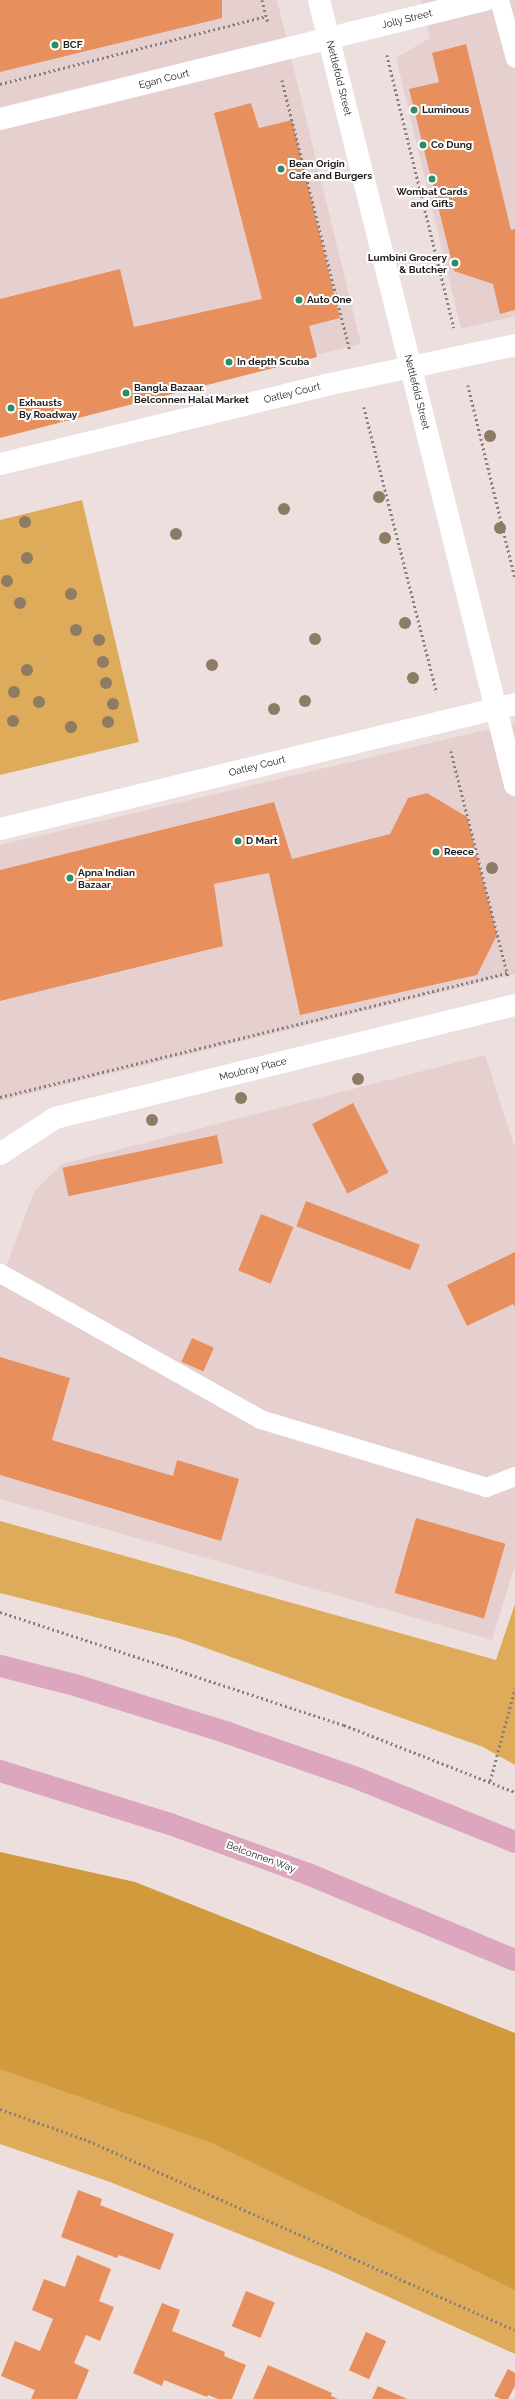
<!DOCTYPE html>
<style>
body{margin:0}
#map{position:relative;width:515px;height:2399px;overflow:hidden;background:#ecdfde;font-family:Raleway,sans-serif}
div>[style]{position:absolute}
.built>*{inset:0;background:#e6d0cf}
.green>*{inset:0;background:#ddab5a}
.forest>*{inset:0;background:#d09a3d}
.building>*{inset:0;background:#e8905d;transform-origin:0 0}
.path>*{height:2.5px;margin-top:-1.25px;transform-origin:0;background:repeating-linear-gradient(90deg,#877e7d 0 2px,transparent 0 5px)}
.service>*{height:19px;margin:-9.5px;padding:0 9.5px;transform-origin:9.5px;border-radius:9.5px;background:#fff}
.minor>*{height:22px;margin:-11px;padding:0 11px;transform-origin:11px;border-radius:11px;background:#fff}
.tertiary>*{height:22px;margin:-11px;padding:0 11px;transform-origin:11px;border-radius:11px;background:#fff}
.primary>*{height:22px;margin:-11px;padding:0 11px;transform-origin:11px;border-radius:11px;background:#dca6be}
.trees>*{width:12px;height:12px;margin:-6px;border-radius:50%;background:#8d7b64}
.dots>*{width:11px;height:11px;translate:-50% -50%;box-sizing:border-box;border:2px solid #fff;border-radius:50%}
span{translate:-50% -50%;white-space:nowrap;text-align:center;line-height:1.15;-webkit-text-stroke:4px #fff;paint-order:stroke}
.street-label{font-size:10px;color:#262121}
.poi-label{font-size:10px;color:#262121;font-weight:700}
.left{translate:0 -50%;text-align:left}
.right{translate:-100% -50%;text-align:right}
</style>
<div id="map">
<div class="built">
<i style="clip-path:polygon(0 0,277px 0,361px 344px,0 431px)"></i>
<i style="clip-path:polygon(421px 0,515px 0,515px 316px,461px 329px,396px 58px,430px 38px)"></i>
<i style="clip-path:polygon(515px 723px,515px 974px,0 1101px,0 845px)"></i>
<i style="clip-path:polygon(485px 1055px,515px 1149px,515px 1564px,492px 1640px,0 1499px,0 1283px,34px 1192px,62px 1164px)"></i>
</div>
<div class="green">
<i style="clip-path:polygon(82px 500px,139px 742px,0 775px,0 520px)"></i>
<i style="clip-path:polygon(0 1521px,496px 1660px,515px 1604px,515px 1765px,483px 1747px,178px 1638px,0 1593px)"></i>
<i style="clip-path:polygon(0 1944px,515px 2134px,515px 2354px,331px 2271px,110px 2182px,0 2144px)"></i>
</div>
<div class="forest">
<i style="clip-path:polygon(0 1852px,135px 1882px,515px 2033px,515px 2290px,212px 2143px,0 2069px)"></i>
</div>
<div class="building">
<i style="clip-path:polygon(0 0,222px 0,222px 18px,0 72px)"></i>
<i style="clip-path:polygon(466px 44px,511px 230px,515px 229px,515px 310px,500px 314px,493px 284px,454px 271px,409px 89px,439px 82px,432px 53px)"></i>
<i style="clip-path:polygon(251px 103px,259px 128px,292px 120px,340px 318px,309px 326px,317px 357px,0 438px,0 299px,120px 269px,134px 327px,262px 299px,214px 113px)"></i>
<i style="clip-path:polygon(427px 793px,467px 817px,497px 935px,477px 975px,300px 1015px,269px 873px,214px 884px,223px 946px,0 1001px,0 870px,274px 802px,292px 859px,390px 834px,408px 798px)"></i>
<i style="left:353px;top:1103px;width:78px;height:46px;rotate:63deg"></i>
<i style="left:217px;top:1135px;width:29px;height:158px;rotate:78deg"></i>
<i style="left:306px;top:1201px;width:122px;height:27px;rotate:21deg"></i>
<i style="left:261px;top:1214px;width:35px;height:61px;rotate:22deg"></i>
<i style="clip-path:polygon(515px 1252px,515px 1307px,513px 1304px,467px 1326px,447px 1285px)"></i>
<i style="left:192px;top:1338px;width:24px;height:26px;rotate:24deg"></i>
<i style="clip-path:polygon(0 1357px,70px 1378px,52px 1440px,173px 1476px,177px 1460px,239px 1479px,221px 1541px,0 1475px)"></i>
<i style="left:416px;top:1518px;width:93px;height:78px;rotate:16deg"></i>
<i style="clip-path:polygon(78px 2190px,102px 2199px,100px 2205px,174px 2234px,160px 2270px,119px 2255px,117px 2258px,61px 2237px)"></i>
<i style="clip-path:polygon(77px 2255px,111px 2269px,99px 2301px,114px 2307px,100px 2341px,86px 2335px,74px 2363px,89px 2370px,77px 2399px,31px 2399px,35px 2390px,1px 2376px,15px 2341px,40px 2351px,53px 2319px,32px 2310px,44px 2279px,65px 2287px)"></i>
<i style="left:246px;top:2291px;width:31px;height:38px;rotate:22deg"></i>
<i style="clip-path:polygon(162px 2303px,180px 2310px,172px 2331px,225px 2352px,224px 2356px,246px 2365px,232px 2399px,218px 2399px,208px 2395px,207px 2397px,164px 2380px,162px 2386px,133px 2373px)"></i>
<i style="left:366px;top:2332px;width:22px;height:42px;rotate:24deg"></i>
<i style="clip-path:polygon(268px 2365px,332px 2393px,331px 2396px,338px 2399px,253px 2399px)"></i>
<i style="clip-path:polygon(508px 2369px,515px 2373px,515px 2386px,508px 2399px,501px 2399px,494px 2396px)"></i>
<i style="clip-path:polygon(378px 2386px,407px 2399px,372px 2399px)"></i>
</div>
<div class="path">
<i style="left:262px;top:0;width:23px;rotate:75deg"></i>
<i style="left:387px;top:55px;width:281px;rotate:76.2deg"></i>
<i style="left:282px;top:80px;width:278px;rotate:75.9deg"></i>
<i style="left:0;top:84px;width:275px;rotate:-14.3deg"></i>
<i style="left:468px;top:385px;width:199px;rotate:76.3deg"></i>
<i style="left:364px;top:407px;width:295px;rotate:75.7deg"></i>
<i style="left:451px;top:751px;width:232px;rotate:75.8deg"></i>
<i style="left:0;top:1097px;width:522px;rotate:-13.74deg"></i>
<i style="left:0;top:1612px;width:362px;rotate:18.2deg"></i>
<i style="left:344px;top:1725px;width:184px;rotate:21.4deg"></i>
<i style="left:490px;top:1781px;width:96px;rotate:-75deg"></i>
<i style="left:0;top:2109px;width:89px;rotate:19.7deg"></i>
<i style="left:84px;top:2139px;width:471px;rotate:23.9deg"></i>
</div>
<div class="service">
<i style="left:499px;top:0;width:60px;rotate:74.6deg"></i>
<i style="left:0;top:1273px;width:298px;rotate:29.3deg"></i>
<i style="left:260px;top:1419px;width:236px;rotate:16.7deg"></i>
<i style="left:486px;top:1487px;width:31px;rotate:-21deg"></i>
</div>
<div class="minor">
<i style="left:0;top:119px;width:499px;rotate:-13.8deg"></i>
<i style="left:0;top:464px;width:335px;rotate:-13.6deg"></i>
<i style="left:326px;top:385px;width:193px;rotate:-11.9deg"></i>
<i style="left:0;top:829px;width:530px;rotate:-13.64deg"></i>
<i style="left:0;top:1154px;width:66px;rotate:-33.2deg"></i>
<i style="left:55px;top:1118px;width:474px;rotate:-13.8deg"></i>
</div>
<div class="tertiary">
<i style="left:319px;top:0;width:809px;rotate:75.98deg"></i>
</div>
<div class="primary">
<i style="left:0;top:1666px;width:77px;rotate:14.2deg"></i>
<i style="left:75px;top:1685px;width:160px;rotate:17.4deg"></i>
<i style="left:228px;top:1733px;width:139px;rotate:19.3deg"></i>
<i style="left:359px;top:1779px;width:168px;rotate:22deg"></i>
<i style="left:0;top:1771px;width:178px;rotate:17.3deg"></i>
<i style="left:170px;top:1824px;width:147px;rotate:19.9deg"></i>
<i style="left:308px;top:1874px;width:224px;rotate:22.6deg"></i>
</div>
<div class="trees">
<i style="left:490px;top:436px"></i>
<i style="left:379px;top:497px"></i>
<i style="left:284px;top:509px"></i>
<i style="left:25px;top:522px"></i>
<i style="left:500px;top:528px"></i>
<i style="left:176px;top:534px"></i>
<i style="left:385px;top:538px"></i>
<i style="left:27px;top:558px"></i>
<i style="left:7px;top:581px"></i>
<i style="left:71px;top:594px"></i>
<i style="left:20px;top:603px"></i>
<i style="left:405px;top:623px"></i>
<i style="left:76px;top:630px"></i>
<i style="left:315px;top:639px"></i>
<i style="left:99px;top:640px"></i>
<i style="left:103px;top:662px"></i>
<i style="left:212px;top:665px"></i>
<i style="left:27px;top:670px"></i>
<i style="left:413px;top:678px"></i>
<i style="left:106px;top:683px"></i>
<i style="left:14px;top:692px"></i>
<i style="left:305px;top:701px"></i>
<i style="left:39px;top:702px"></i>
<i style="left:113px;top:704px"></i>
<i style="left:274px;top:709px"></i>
<i style="left:13px;top:721px"></i>
<i style="left:108px;top:722px"></i>
<i style="left:71px;top:727px"></i>
<i style="left:492px;top:868px"></i>
<i style="left:358px;top:1079px"></i>
<i style="left:241px;top:1098px"></i>
<i style="left:152px;top:1120px"></i>
</div>
<div class="dots">
<i style="left:55px;top:45px;background:#2c8d66"></i>
<i style="left:414px;top:110px;background:#2c8d66"></i>
<i style="left:423px;top:145px;background:#2c8d66"></i>
<i style="left:281px;top:169px;background:#2c8d66"></i>
<i style="left:432px;top:179px;background:#2c8d66"></i>
<i style="left:455px;top:263px;background:#2c8d66"></i>
<i style="left:299px;top:300px;background:#2c8d66"></i>
<i style="left:229px;top:362px;background:#2c8d66"></i>
<i style="left:126px;top:393px;background:#2c8d66"></i>
<i style="left:11px;top:408px;background:#2c8d66"></i>
<i style="left:238px;top:841px;background:#2c8d66"></i>
<i style="left:436px;top:852px;background:#2c8d66"></i>
<i style="left:70px;top:878px;background:#2c8d66"></i>
</div>
<div class="street-label">
<span style="left:407px;top:19px;rotate:-14deg">Jolly Street</span>
<span style="left:339px;top:78px;rotate:76deg">Nettlefold Street</span>
<span style="left:164px;top:79px;rotate:-14deg">Egan Court</span>
<span style="left:417px;top:392px;rotate:76deg">Nettlefold Street</span>
<span style="left:292px;top:393px;rotate:-14deg">Oatley Court</span>
<span style="left:257px;top:766px;rotate:-14deg">Oatley Court</span>
<span style="left:253px;top:1069px;rotate:-14deg">Moubray Place</span>
<span style="left:261px;top:1857px;rotate:20deg">Belconnen Way</span>
</div>
<div class="poi-label">
<span class="left" style="left:63px;top:45px">BCF</span>
<span class="left" style="left:422px;top:110px">Luminous</span>
<span class="left" style="left:431px;top:145px">Co Dung</span>
<span class="left" style="left:289px;top:169px">Bean Origin<br>Cafe and Burgers</span>
<span style="left:432px;top:197px">Wombat Cards<br>and Gifts</span>
<span class="right" style="left:447px;top:263px">Lumbini Grocery<br>&amp; Butcher</span>
<span class="left" style="left:307px;top:300px">Auto One</span>
<span class="left" style="left:237px;top:362px">In depth Scuba</span>
<span class="left" style="left:134px;top:393px">Bangla Bazaar.<br>Belconnen Halal Market</span>
<span class="left" style="left:19px;top:408px">Exhausts<br>By Roadway</span>
<span class="left" style="left:246px;top:841px">D Mart</span>
<span class="left" style="left:444px;top:852px">Reece</span>
<span class="left" style="left:78px;top:878px">Apna Indian<br>Bazaar</span>
</div>
</div>
